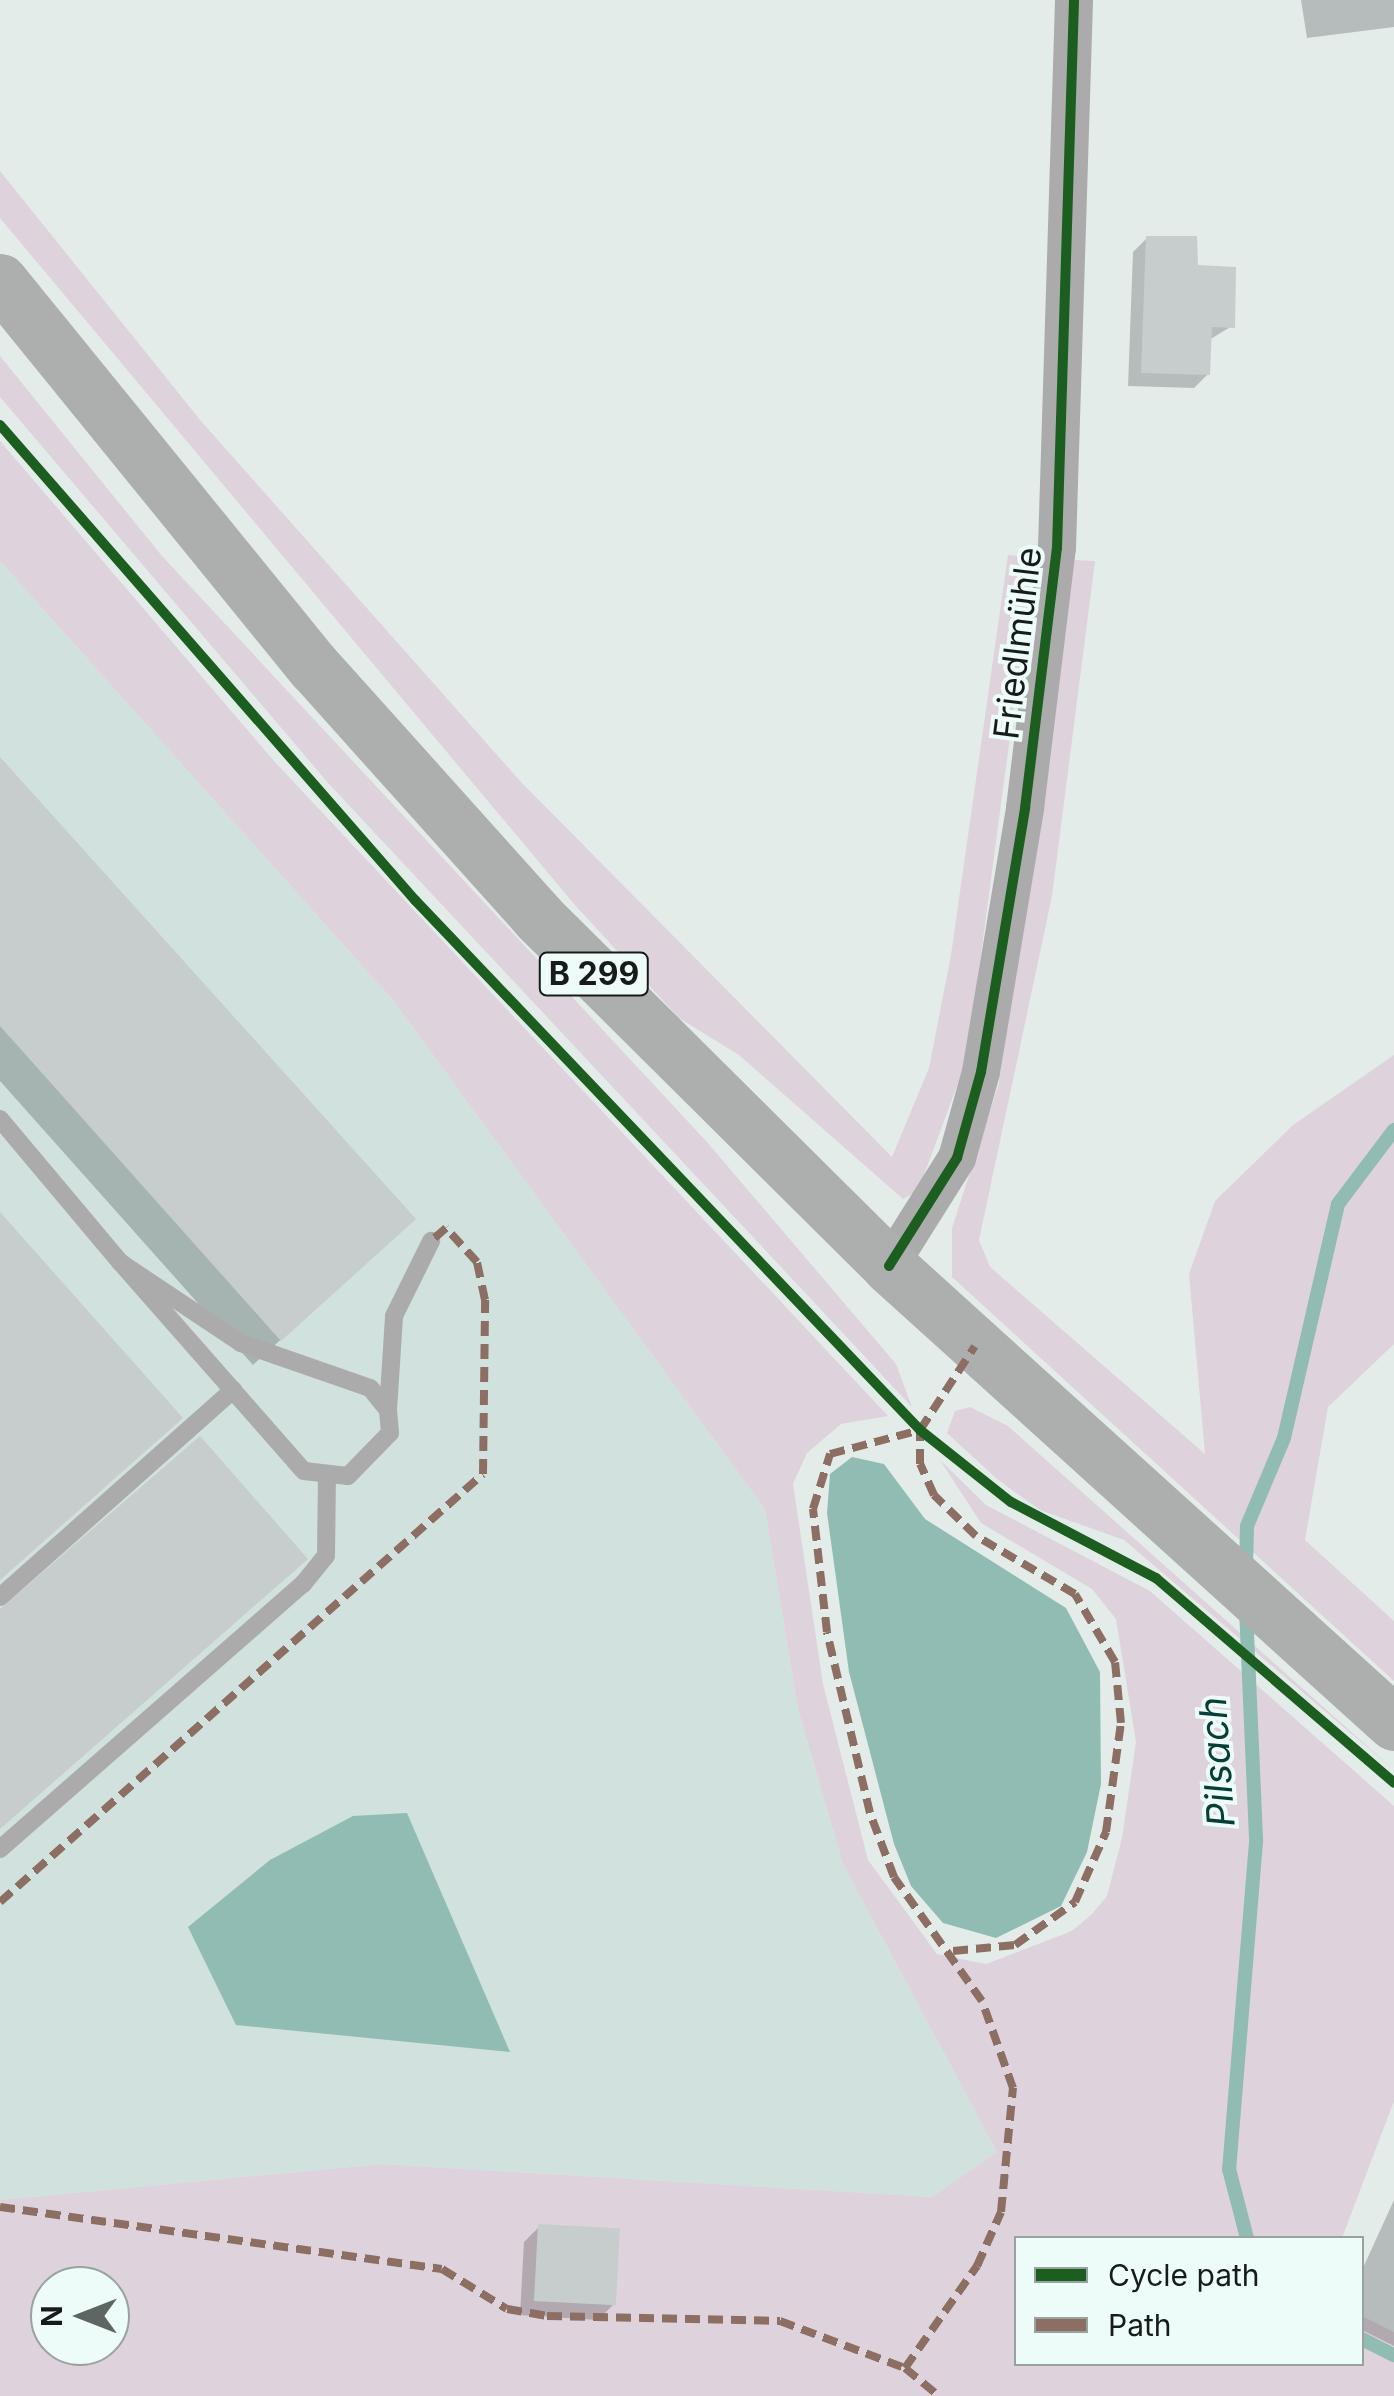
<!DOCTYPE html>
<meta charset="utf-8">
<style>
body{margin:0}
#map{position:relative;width:1394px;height:2396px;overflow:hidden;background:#e4ecea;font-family:Inter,sans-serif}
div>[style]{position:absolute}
.built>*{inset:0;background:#d0e1de}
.green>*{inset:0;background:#ded2dc}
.water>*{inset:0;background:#90bcb4}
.shadow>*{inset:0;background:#0003}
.stream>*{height:14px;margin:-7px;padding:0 7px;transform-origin:7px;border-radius:7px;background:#90bcb4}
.building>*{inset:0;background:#c7cdcc;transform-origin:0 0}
.service>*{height:18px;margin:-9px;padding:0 9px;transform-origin:9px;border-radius:9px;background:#acabac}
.minor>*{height:38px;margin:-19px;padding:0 19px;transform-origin:19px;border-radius:19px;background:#acabac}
.primary>*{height:55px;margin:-27.5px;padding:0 27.5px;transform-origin:27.5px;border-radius:27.5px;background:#adafae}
.quiet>*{height:8px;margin-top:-4px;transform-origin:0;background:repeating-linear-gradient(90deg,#8d6e63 0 15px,transparent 0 23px)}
.cycleway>*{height:10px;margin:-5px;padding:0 5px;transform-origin:5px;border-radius:5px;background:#1b5e20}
span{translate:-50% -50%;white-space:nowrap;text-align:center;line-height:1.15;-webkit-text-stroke:8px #eefcf9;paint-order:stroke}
.shield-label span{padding:2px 8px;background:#eefcf9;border:2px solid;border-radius:8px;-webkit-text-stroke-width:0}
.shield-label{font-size:32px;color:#171c1b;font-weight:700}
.street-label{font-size:35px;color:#171c1b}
.water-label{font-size:38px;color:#053e37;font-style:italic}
.legend{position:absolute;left:1014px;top:2236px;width:350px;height:130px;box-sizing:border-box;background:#eefcf9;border:2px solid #98a2a0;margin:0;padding:12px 18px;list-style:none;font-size:30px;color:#171c1b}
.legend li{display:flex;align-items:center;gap:20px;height:50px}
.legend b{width:50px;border:2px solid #98a2a0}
.north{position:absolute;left:30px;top:2266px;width:100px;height:100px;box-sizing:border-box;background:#eefcf9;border:2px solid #98a2a0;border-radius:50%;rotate:270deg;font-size:28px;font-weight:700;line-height:40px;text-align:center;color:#171c1b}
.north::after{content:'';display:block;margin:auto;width:35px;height:45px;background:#5f6563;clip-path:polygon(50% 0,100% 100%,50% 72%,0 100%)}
</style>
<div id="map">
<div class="built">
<i style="clip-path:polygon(0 561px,393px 1000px,765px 1509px,798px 1709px,843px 1864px,997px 2152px,932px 2197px,382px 2164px,0 2200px)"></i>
</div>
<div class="green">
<i style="clip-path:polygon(0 171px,201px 421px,521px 782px,892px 1157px,929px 1068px,951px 955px,1008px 555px,1034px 557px,967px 1059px,918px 1191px,903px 1199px,739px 1055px,679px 1018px,574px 904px,0 218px)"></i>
<i style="clip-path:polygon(0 356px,162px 556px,707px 1142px,896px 1364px,912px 1407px,329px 784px,0 397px)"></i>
<i style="clip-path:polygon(evenodd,0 441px,274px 761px,888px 1416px,841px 1424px,807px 1453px,793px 1484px,823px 1684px,868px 1860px,937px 1954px,986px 1964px,1072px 1931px,1092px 1914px,1107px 1896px,1122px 1838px,1136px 1742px,1116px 1619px,1092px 1589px,981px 1523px,940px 1460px,986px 1505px,1150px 1591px,1394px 1806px,1394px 2101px,1342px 2238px,1016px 2238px,1016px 2364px,1362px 2364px,1362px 2316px,1394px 2332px,1394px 2396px,0 2396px,0 2200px,382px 2164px,932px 2197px,997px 2152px,843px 1864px,798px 1709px,765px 1509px,393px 1000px,0 561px,0 441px,50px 2286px,110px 2286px,110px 2346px,50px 2346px,50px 2286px)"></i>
<i style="clip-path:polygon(1073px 560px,1095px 561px,1052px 896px,979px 1240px,990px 1267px,1205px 1454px,1189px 1274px,1215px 1201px,1293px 1125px,1394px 1055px,1394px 1344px,1328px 1407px,1305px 1540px,1394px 1621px,1394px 1681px,952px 1277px,952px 1228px,999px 1083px)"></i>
<i style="clip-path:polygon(970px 1407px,1008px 1426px,1394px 1770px,1124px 1540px,1040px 1510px,997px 1479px,947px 1433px,955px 1411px)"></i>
</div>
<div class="water">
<i style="clip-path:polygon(852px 1457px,884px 1464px,925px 1519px,1066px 1608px,1100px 1672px,1101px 1784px,1087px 1852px,1061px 1906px,996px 1938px,943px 1923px,911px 1886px,894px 1844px,849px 1672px,827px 1513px,830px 1474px)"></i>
<i style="clip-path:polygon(407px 1813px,510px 2052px,236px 2025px,188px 1927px,270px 1860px,353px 1816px)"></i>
</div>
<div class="shadow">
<i style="clip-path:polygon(1301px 0,1394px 0,1394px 27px,1307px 38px)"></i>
<i style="clip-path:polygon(1147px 238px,1232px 326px,1209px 340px,1208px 374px,1194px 388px,1128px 386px,1133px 252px)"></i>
<i style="clip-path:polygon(0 785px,413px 1219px,253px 1365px,0 1081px)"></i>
<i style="clip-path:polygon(1394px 2200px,1394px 2346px,1362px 2330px,1362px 2270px)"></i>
<i style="clip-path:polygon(539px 2227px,614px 2304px,598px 2320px,520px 2315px,524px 2242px)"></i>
</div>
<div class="stream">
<i style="left:1246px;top:1567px;width:41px;rotate:-88.6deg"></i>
<i style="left:1247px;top:1526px;width:95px;rotate:-67.2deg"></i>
<i style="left:1284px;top:1438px;width:240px;rotate:-77deg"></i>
<i style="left:1338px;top:1204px;width:93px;rotate:-52.9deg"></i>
<i style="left:1246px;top:1609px;width:233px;rotate:87.5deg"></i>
<i style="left:1256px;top:1842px;width:328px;rotate:94.7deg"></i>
<i style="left:1229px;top:2169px;width:71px;rotate:75.4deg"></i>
<i style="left:1362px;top:2339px;width:36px;rotate:27deg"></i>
</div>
<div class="building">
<i style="clip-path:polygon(1146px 236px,1197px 236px,1198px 265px,1236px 267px,1235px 328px,1212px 327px,1210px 375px,1141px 373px)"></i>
<i style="clip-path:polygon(0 757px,416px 1219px,281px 1341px,0 1026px)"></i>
<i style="clip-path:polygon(0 1212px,183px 1418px,0 1580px)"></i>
<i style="clip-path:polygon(200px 1436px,308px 1559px,0 1829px,0 1609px)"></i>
<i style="left:538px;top:2224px;width:82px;height:77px;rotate:3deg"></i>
</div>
<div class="service">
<i style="left:0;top:1119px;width:188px;rotate:50deg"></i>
<i style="left:121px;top:1263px;width:277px;rotate:48.7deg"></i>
<i style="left:304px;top:1471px;width:44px;rotate:6.5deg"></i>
<i style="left:348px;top:1476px;width:60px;rotate:-45.7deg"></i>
<i style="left:390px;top:1433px;width:23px;rotate:-95deg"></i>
<i style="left:388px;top:1410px;width:28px;rotate:-129deg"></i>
<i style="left:370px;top:1388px;width:137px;rotate:-160.8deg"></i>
<i style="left:241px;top:1343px;width:144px;rotate:-146.3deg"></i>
<i style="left:388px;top:1410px;width:94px;rotate:-86.3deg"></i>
<i style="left:394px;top:1316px;width:84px;rotate:-63.7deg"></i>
<i style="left:0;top:1597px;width:312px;rotate:-41.6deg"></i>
<i style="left:0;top:1849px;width:403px;rotate:-41.2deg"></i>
<i style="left:303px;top:1584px;width:36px;rotate:-51deg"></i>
<i style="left:326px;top:1556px;width:77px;rotate:-89.3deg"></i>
</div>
<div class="minor">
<i style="left:889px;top:1266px;width:128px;rotate:-57.8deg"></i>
<i style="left:957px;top:1158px;width:89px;rotate:-74.4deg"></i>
<i style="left:981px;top:1072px;width:268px;rotate:-80.5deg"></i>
<i style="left:1025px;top:808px;width:262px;rotate:-83deg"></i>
<i style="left:1057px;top:548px;width:548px;rotate:-88.22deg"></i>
</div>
<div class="primary">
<i style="left:0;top:281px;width:498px;rotate:50.9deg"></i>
<i style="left:314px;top:667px;width:337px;rotate:48.1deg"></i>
<i style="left:539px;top:918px;width:494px;rotate:44.8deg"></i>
<i style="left:889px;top:1266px;width:681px;rotate:42.14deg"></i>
</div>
<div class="quiet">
<i style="left:0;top:1902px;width:645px;rotate:-41.55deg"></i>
<i style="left:483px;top:1474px;width:174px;rotate:-89.3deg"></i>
<i style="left:485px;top:1300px;width:39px;rotate:-102deg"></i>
<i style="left:477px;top:1262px;width:46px;rotate:-132.4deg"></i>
<i style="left:446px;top:1228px;width:20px;rotate:139deg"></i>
<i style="left:953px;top:1951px;width:62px;rotate:-5.5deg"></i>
<i style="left:1015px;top:1945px;width:74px;rotate:-35.6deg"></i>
<i style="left:1075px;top:1902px;width:77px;rotate:-66.1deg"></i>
<i style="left:1106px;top:1832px;width:110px;rotate:-82.2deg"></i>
<i style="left:1121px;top:1723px;width:61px;rotate:-95.6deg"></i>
<i style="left:1115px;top:1662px;width:79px;rotate:-120.5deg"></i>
<i style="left:1075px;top:1594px;width:115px;rotate:-149.6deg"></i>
<i style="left:976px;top:1536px;width:59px;rotate:-135.7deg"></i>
<i style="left:934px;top:1495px;width:34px;rotate:-114deg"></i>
<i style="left:920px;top:1464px;width:34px;rotate:-90deg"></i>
<i style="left:920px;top:1430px;width:100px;rotate:-56.8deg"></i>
<i style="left:0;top:2207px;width:446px;rotate:8deg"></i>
<i style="left:442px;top:2269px;width:76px;rotate:31.6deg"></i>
<i style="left:507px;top:2309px;width:41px;rotate:9.9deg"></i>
<i style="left:547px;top:2316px;width:233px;rotate:1.2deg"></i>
<i style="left:780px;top:2321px;width:134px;rotate:20.6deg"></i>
<i style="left:905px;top:2368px;width:44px;rotate:39.5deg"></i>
<i style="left:905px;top:2368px;width:125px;rotate:-54.8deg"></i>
<i style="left:977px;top:2266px;width:59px;rotate:-66deg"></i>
<i style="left:1001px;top:2212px;width:125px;rotate:-84.5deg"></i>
<i style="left:1013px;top:2088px;width:92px;rotate:-109.6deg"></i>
<i style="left:982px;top:2001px;width:152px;rotate:-125.4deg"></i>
<i style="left:894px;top:1877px;width:68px;rotate:-110.6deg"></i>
<i style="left:870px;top:1813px;width:186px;rotate:-103.4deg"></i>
<i style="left:827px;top:1632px;width:124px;rotate:-96.5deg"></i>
<i style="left:813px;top:1509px;width:58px;rotate:-72.8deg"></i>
<i style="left:830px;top:1454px;width:93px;rotate:-14.9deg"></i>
</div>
<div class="cycleway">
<i style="left:0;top:425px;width:631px;rotate:48.86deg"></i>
<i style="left:415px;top:900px;width:732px;rotate:46.38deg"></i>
<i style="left:920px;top:1430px;width:116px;rotate:38.4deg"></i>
<i style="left:1011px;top:1502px;width:164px;rotate:27.7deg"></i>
<i style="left:1156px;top:1578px;width:314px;rotate:40.7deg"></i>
<i style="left:889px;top:1266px;width:128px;rotate:-57.8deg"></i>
<i style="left:957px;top:1158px;width:89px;rotate:-74.4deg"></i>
<i style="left:981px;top:1072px;width:268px;rotate:-80.5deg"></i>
<i style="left:1025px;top:808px;width:262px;rotate:-83deg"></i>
<i style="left:1057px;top:548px;width:548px;rotate:-88.22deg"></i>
</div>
<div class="shield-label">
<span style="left:594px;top:974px">B 299</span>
</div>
<div class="street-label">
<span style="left:1017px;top:643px;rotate:-83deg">Friedlmühle</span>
</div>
<div class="water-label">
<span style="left:1217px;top:1762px;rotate:-94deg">Pilsach</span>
</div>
<ul class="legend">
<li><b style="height:12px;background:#1b5e20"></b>Cycle path</li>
<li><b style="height:12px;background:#8d6e63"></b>Path</li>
</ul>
<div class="north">N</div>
</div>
